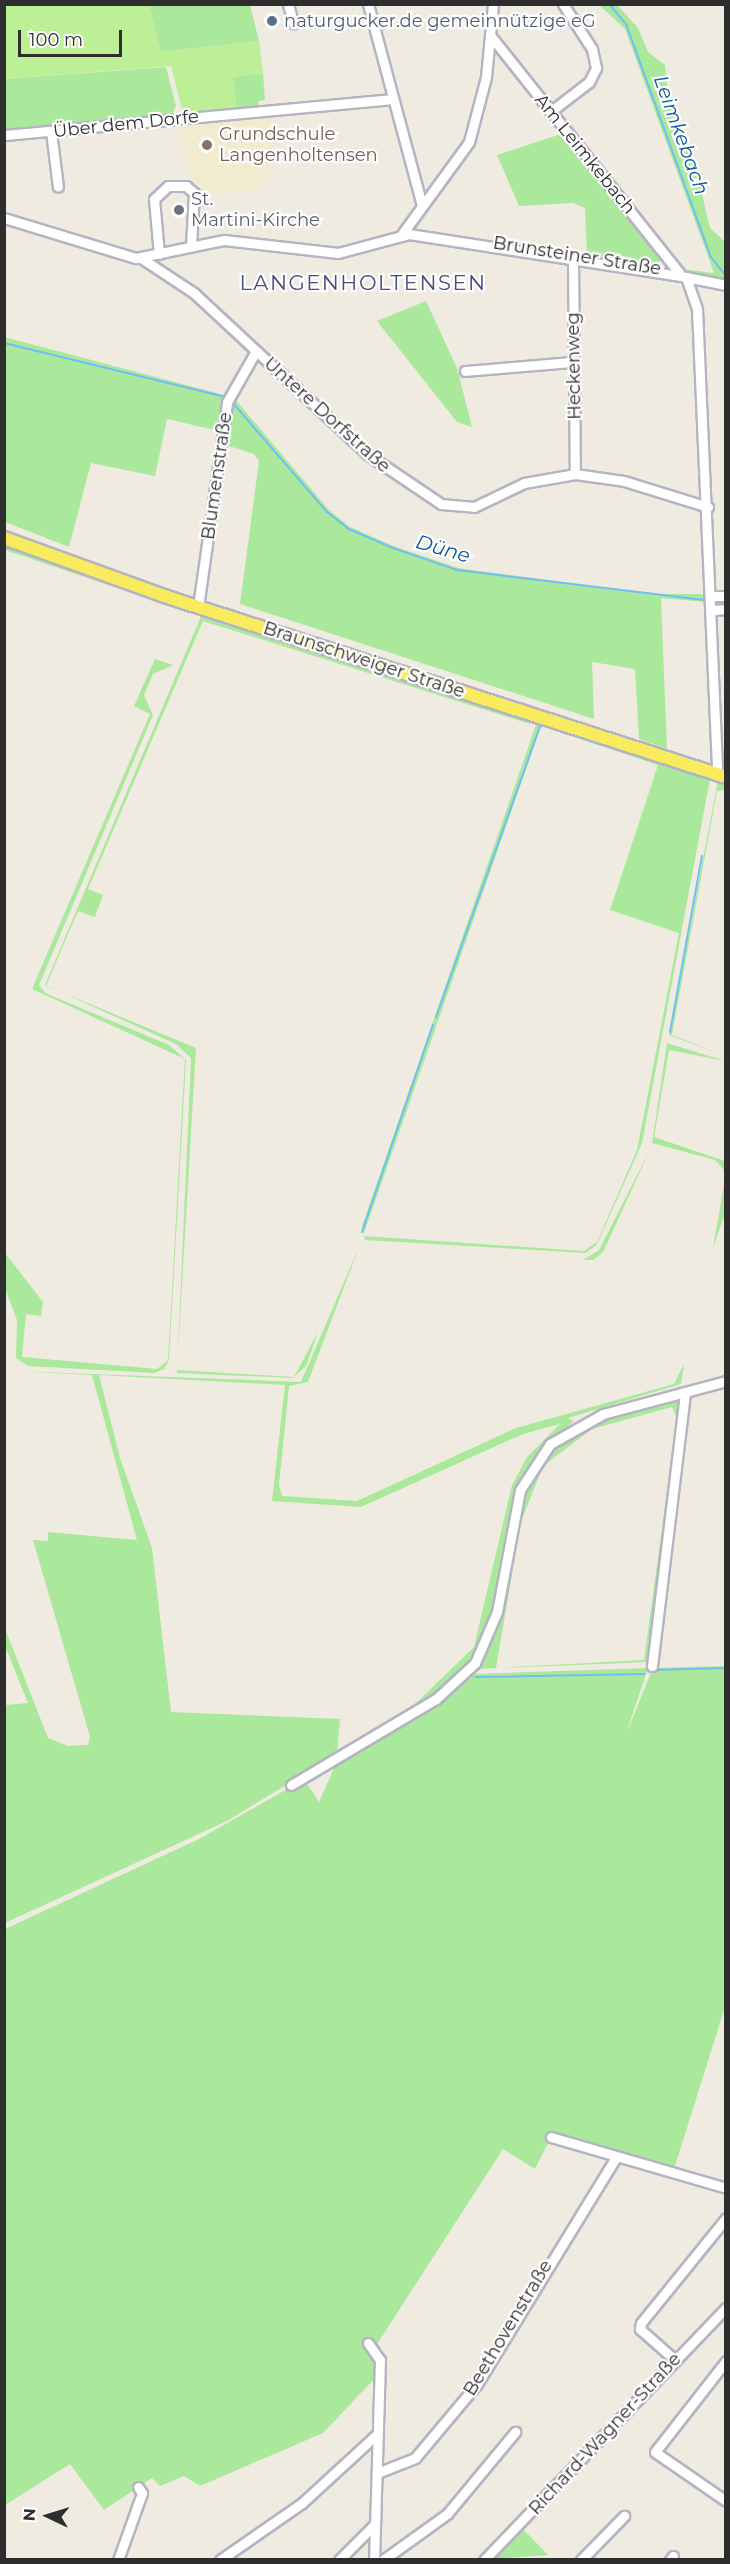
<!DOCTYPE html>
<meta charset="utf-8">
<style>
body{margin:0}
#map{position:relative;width:730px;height:2564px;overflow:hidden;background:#efebe0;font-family:Montserrat,sans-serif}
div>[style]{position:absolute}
.education>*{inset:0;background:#f1ebd0}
.green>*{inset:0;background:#aae89b}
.pitch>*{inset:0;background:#bcef96}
.stream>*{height:2px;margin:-1px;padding:0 1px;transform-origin:1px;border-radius:1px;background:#70bef5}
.roads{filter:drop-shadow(2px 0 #b4b4c2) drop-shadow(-2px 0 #b4b4c2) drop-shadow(0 2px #b4b4c2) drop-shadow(0 -2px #b4b4c2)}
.minor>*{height:9px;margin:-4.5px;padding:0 4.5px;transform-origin:4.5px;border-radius:4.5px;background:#fff}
.major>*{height:12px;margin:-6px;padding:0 6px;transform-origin:6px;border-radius:6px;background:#f8eb5d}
.dots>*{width:16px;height:16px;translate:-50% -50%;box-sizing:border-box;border:3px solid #fff;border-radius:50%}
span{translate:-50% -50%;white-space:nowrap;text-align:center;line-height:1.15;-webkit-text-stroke:4.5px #fff;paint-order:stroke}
.service-label{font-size:18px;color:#4e5e75}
.left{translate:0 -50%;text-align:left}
.street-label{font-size:18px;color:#2e2e2e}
.education-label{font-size:18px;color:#785e54}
.worship-label{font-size:18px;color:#5b616d}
.water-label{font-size:20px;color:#0759a9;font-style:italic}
.quarter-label{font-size:21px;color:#4b4d82;letter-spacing:1.5px}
.frame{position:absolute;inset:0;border:6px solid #2e2e2e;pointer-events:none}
.north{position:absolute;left:18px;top:2486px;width:60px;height:60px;-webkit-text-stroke:4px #fff;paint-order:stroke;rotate:274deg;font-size:16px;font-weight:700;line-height:24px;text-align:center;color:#2e2e2e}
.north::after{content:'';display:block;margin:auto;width:21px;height:27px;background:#2e2e2e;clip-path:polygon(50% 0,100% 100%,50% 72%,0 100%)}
.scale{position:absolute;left:18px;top:30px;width:104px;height:27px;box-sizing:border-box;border:3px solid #2e2e2e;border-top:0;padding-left:8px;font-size:18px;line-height:21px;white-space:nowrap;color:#2e2e2e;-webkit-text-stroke:4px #fff;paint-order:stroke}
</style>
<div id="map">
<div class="education">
<i style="clip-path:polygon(270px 115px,269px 184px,259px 184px,259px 192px,197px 193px,174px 124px)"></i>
</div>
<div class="green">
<i style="clip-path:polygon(149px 5px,250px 5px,259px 41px,161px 52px)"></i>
<i style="clip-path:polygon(599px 5px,617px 5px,638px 28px,648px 52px,665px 65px,669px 104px,698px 177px,710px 228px,725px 242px,725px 282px,681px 269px,714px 273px,625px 29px)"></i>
<i style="clip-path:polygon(166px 67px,176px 106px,172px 115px,5px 129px,5px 79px)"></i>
<i style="clip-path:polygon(263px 73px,265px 100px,258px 101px,259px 109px,237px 111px,232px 77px)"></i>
<i style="clip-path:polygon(564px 133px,663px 255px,657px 265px,587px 256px,585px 208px,573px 203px,519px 206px,497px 155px)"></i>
<i style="clip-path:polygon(426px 301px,457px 368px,472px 427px,457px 422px,377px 321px)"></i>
<i style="clip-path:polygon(4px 337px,228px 396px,219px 431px,167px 419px,155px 476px,91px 463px,69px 547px,5px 522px)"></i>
<i style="clip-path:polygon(234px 398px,329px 510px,350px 527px,396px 547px,458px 568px,651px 594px,702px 594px,706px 602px,661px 598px,667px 749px,639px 739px,635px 669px,592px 662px,594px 719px,240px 604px,259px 461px,254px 454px,226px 445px)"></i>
<i style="clip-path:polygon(4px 541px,194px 612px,194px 614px,5px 550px)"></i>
<i style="clip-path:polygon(202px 614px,533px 717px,530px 724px,203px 621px,88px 889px,103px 895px,95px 917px,78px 911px,46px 986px,196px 1048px,177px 1370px,294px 1377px,318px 1332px,306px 1366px,293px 1378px,177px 1373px,191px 1058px,176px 1044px,45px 985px)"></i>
<i style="clip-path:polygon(155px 659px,173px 665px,153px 674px,144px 695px,153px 715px,39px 985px,45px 993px,169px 1045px,186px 1060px,169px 1360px,164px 1369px,154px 1373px,28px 1366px,16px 1358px,17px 1320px,5px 1288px,5px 1253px,43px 1302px,41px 1316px,26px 1314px,22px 1357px,157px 1369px,168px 1360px,185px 1059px,32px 989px,150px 714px,134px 706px)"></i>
<i style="clip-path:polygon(evenodd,537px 722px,710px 779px,642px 1143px,597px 1244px,586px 1253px,365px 1240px,362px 1226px,537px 722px,541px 726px,658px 765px,610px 910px,679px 933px,637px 1150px,597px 1242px,584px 1251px,363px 1236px,541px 726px)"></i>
<i style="clip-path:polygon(718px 781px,725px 781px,725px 790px,717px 791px,672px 1035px,725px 1056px,669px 1035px)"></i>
<i style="clip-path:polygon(667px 1043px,725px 1061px,669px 1050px,654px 1137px,725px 1161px,725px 1171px,715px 1160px,652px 1143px)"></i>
<i style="clip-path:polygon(651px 1148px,603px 1252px,593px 1260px,583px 1260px,599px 1250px)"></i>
<i style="clip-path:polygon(725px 1178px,725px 1213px,713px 1248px,725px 1179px)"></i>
<i style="clip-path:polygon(360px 1245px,308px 1382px,289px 1386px,279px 1485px,282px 1496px,357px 1501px,516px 1428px,674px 1384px,684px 1364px,681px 1384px,568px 1418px,574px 1421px,539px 1450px,512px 1501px,492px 1613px,475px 1655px,441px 1689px,408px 1711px,474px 1647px,512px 1485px,527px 1457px,560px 1424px,523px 1434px,361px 1507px,272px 1501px,285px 1385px,99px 1375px,120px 1458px,152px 1548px,171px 1712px,340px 1719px,337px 1754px,227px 1821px,5px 1923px,5px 1705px,28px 1703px,5px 1646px,4px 1626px,48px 1738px,68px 1746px,88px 1745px,90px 1737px,33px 1540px,48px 1541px,48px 1532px,137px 1540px,92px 1375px,11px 1371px,301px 1382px)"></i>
<i style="clip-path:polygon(evenodd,679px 1400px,649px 1662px,476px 1669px,501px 1616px,523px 1496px,552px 1448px,596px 1422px,679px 1400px,672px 1407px,677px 1418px,644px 1660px,496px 1668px,521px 1522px,543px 1466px,592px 1429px,672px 1407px)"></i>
<i style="clip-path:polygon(725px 1666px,725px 2007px,674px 2169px,550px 2139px,535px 2169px,503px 2149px,370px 2355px,377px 2363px,376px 2377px,323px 2433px,200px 2486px,184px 2476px,160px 2486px,152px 2478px,104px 2510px,70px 2464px,5px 2505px,5px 1929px,199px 1839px,289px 1788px,308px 1785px,319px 1802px,335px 1766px,439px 1703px,471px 1674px,648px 1668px,626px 1734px,653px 1668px)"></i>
<i style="clip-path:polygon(523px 2529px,548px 2555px,493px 2559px)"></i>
</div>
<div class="pitch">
<i style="clip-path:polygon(5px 4px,149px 5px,161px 52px,259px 41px,263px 73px,233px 77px,237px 111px,189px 115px,182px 110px,171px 66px,5px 79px)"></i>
</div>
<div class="stream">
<i style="left:609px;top:4px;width:26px;rotate:50deg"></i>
<i style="left:626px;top:24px;width:248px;rotate:70deg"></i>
<i style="left:711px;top:257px;width:24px;rotate:52deg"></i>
<i style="left:4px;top:343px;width:228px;rotate:13.7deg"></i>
<i style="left:232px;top:402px;width:145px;rotate:49.2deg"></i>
<i style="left:327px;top:512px;width:28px;rotate:38deg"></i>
<i style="left:349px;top:529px;width:48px;rotate:23.4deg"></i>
<i style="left:393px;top:548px;width:68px;rotate:19deg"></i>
<i style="left:457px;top:570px;width:249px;rotate:6.9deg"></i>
<i style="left:4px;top:546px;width:199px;rotate:19.3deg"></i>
<i style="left:203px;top:616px;width:341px;rotate:17.7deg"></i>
<i style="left:589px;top:739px;width:117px;rotate:18.9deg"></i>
<i style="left:436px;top:1017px;width:312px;rotate:-70.3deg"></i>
<i style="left:670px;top:1032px;width:179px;rotate:-79.7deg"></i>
<i style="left:362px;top:1232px;width:219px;rotate:-71.1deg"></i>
<i style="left:654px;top:1670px;width:72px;rotate:-1.6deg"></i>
<i style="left:476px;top:1677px;width:168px;rotate:-1deg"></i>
</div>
<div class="roads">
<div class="minor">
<i style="left:288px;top:4px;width:20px;rotate:75deg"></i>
<i style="left:368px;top:4px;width:209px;rotate:75deg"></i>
<i style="left:490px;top:35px;width:304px;rotate:51.5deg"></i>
<i style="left:550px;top:112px;width:49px;rotate:-37.6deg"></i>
<i style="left:589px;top:82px;width:16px;rotate:-63deg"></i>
<i style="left:596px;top:68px;width:19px;rotate:-102deg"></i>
<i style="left:592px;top:49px;width:54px;rotate:-122.8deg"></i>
<i style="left:51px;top:131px;width:56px;rotate:82.9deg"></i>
<i style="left:4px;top:135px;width:389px;rotate:-5.3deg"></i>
<i style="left:4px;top:218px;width:138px;rotate:16.9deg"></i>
<i style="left:136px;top:258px;width:90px;rotate:-11.6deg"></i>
<i style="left:224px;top:240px;width:115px;rotate:6.5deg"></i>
<i style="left:338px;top:253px;width:73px;rotate:-15deg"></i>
<i style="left:409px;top:234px;width:280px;rotate:8.8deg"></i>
<i style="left:686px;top:277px;width:34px;rotate:71deg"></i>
<i style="left:697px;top:309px;width:465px;rotate:87.5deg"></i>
<i style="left:402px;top:234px;width:114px;rotate:-53.9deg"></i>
<i style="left:469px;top:142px;width:67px;rotate:-75.3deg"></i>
<i style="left:486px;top:77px;width:73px;rotate:-84.5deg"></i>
<i style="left:159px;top:254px;width:55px;rotate:-95.2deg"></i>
<i style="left:154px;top:199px;width:19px;rotate:-43deg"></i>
<i style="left:168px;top:186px;width:18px"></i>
<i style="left:186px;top:186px;width:11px;rotate:41deg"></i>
<i style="left:194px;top:193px;width:52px;rotate:93.3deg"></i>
<i style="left:141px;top:258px;width:64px;rotate:33.4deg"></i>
<i style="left:194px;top:293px;width:236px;rotate:42.9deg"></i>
<i style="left:367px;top:454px;width:89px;rotate:34deg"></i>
<i style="left:441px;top:504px;width:33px;rotate:5deg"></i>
<i style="left:474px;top:507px;width:55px;rotate:-25.6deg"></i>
<i style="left:524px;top:483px;width:52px;rotate:-10deg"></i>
<i style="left:575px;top:474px;width:49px;rotate:8.1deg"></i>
<i style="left:624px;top:481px;width:88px;rotate:17.2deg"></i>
<i style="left:573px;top:258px;width:216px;rotate:89.5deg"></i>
<i style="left:686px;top:277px;width:41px;rotate:11.3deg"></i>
<i style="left:465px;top:371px;width:108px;rotate:-4.8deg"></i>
<i style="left:712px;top:596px;width:14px"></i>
<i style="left:198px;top:607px;width:207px;rotate:-81.9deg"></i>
<i style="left:227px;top:402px;width:59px;rotate:-60.4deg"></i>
<i style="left:713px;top:610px;width:13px;rotate:-4deg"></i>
<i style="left:652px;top:1666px;width:276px;rotate:-83.1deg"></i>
<i style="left:291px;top:1785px;width:169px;rotate:-30.7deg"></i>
<i style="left:436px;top:1699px;width:53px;rotate:-42.7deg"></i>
<i style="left:475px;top:1663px;width:56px;rotate:-66.7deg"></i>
<i style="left:497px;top:1612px;width:124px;rotate:-79.3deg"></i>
<i style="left:520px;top:1490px;width:55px;rotate:-56.9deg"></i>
<i style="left:550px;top:1444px;width:61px;rotate:-29.5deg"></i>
<i style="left:603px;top:1414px;width:127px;rotate:-15deg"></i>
<i style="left:551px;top:2137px;width:182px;rotate:16.2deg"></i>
<i style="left:368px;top:2343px;width:21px;rotate:55deg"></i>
<i style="left:380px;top:2360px;width:200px;rotate:91.7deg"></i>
<i style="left:675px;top:2360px;width:47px;rotate:-138.5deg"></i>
<i style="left:640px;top:2329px;width:6px;rotate:-81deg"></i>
<i style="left:641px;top:2323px;width:135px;rotate:-51deg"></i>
<i style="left:726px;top:2361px;width:115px;rotate:128deg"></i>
<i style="left:655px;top:2452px;width:86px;rotate:34.6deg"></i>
<i style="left:377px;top:2473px;width:41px;rotate:-21.5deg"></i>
<i style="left:415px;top:2458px;width:97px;rotate:-50deg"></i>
<i style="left:477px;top:2384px;width:266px;rotate:-58.5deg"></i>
<i style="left:118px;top:2560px;width:71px;rotate:-70.3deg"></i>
<i style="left:142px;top:2493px;width:7px;rotate:-124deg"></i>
<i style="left:220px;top:2560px;width:100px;rotate:-34.8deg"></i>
<i style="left:302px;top:2503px;width:102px;rotate:-42.6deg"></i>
<i style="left:339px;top:2560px;width:51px;rotate:-45deg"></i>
<i style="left:383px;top:2560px;width:79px;rotate:-35.7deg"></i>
<i style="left:447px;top:2514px;width:107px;rotate:-50.3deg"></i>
<i style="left:484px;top:2560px;width:349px;rotate:-46.2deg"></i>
<i style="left:581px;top:2560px;width:62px;rotate:-45.7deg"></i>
<i style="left:670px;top:2560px;width:5px;rotate:-53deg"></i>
</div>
<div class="major">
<i style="left:4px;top:538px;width:170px;rotate:19.9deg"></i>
<i style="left:164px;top:596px;width:590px;rotate:17.85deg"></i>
</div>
</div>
<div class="dots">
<i style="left:272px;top:21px;background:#5c6f8a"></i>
<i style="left:207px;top:145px;background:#8d6e63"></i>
<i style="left:179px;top:210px;background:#6b7280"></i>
</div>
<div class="service-label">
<span class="left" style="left:284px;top:21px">naturgucker.de gemeinnützige eG</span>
</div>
<div class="street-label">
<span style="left:126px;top:124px;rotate:-6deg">Über dem Dorfe</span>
<span style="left:585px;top:154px;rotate:51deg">Am Leimkebach</span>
<span style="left:577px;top:256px;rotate:9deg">Brunsteiner Straße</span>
<span style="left:574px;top:366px;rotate:-91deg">Heckenweg</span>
<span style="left:327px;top:415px;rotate:42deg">Untere Dorfstraße</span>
<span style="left:217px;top:476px;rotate:-82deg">Blumenstraße</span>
<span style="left:364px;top:660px;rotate:18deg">Braunschweiger Straße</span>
<span style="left:508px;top:2328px;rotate:-59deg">Beethovenstraße</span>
<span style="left:605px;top:2434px;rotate:-47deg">Richard-Wagner-Straße</span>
</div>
<div class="education-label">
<span class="left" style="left:219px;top:145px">Grundschule<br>Langenholtensen</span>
</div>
<div class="worship-label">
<span class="left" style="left:191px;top:210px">St.<br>Martini-Kirche</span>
</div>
<div class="water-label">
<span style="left:681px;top:135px;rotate:70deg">Leimkebach</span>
<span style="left:443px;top:549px;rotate:16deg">Düne</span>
</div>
<div class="quarter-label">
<span style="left:363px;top:283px">LANGENHOLTENSEN</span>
</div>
<div class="frame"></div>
<div class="north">N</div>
<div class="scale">100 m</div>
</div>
